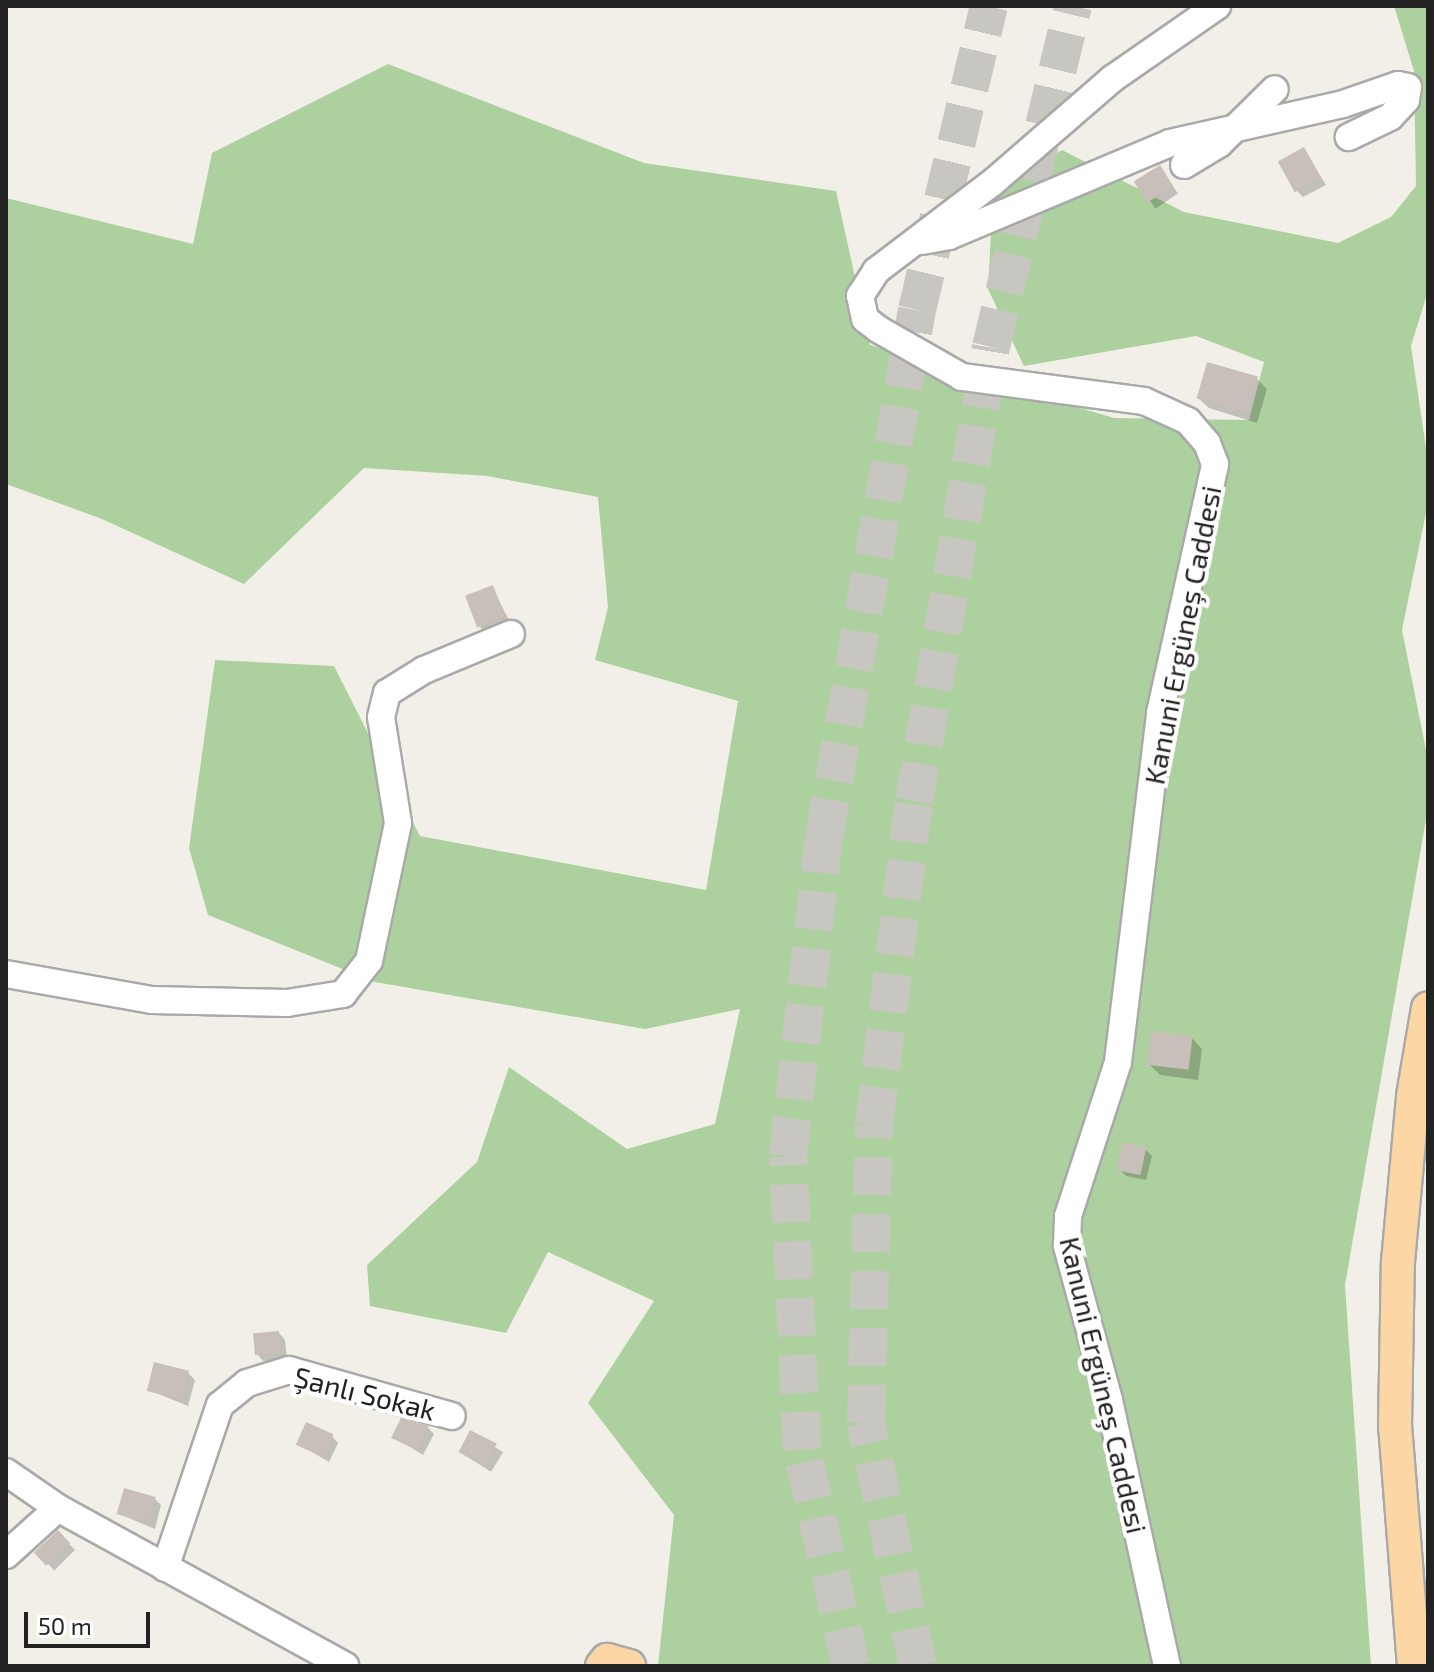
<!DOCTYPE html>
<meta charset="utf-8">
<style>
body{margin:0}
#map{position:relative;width:1434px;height:1672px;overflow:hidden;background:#f2efe9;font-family:"Exo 2",sans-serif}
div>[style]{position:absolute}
.forest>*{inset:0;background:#add19e}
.shadow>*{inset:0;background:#0003;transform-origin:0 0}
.building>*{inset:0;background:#c7bfb8;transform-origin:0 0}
.highway-tunnel>*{height:38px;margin-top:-19px;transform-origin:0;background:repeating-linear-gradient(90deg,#c8c6c1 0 38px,transparent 0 57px)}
.roads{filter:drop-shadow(2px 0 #a9a9a9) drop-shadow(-2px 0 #a9a9a9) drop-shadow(0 2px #a9a9a9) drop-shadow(0 -2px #a9a9a9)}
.minor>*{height:26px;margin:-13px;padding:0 13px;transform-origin:13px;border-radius:13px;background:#fff}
.major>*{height:32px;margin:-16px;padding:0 16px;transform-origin:16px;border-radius:16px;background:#fcd6a4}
span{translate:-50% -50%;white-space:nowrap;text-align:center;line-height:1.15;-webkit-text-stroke:8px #fff;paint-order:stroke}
.street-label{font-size:28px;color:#222}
.frame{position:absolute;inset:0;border:8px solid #222;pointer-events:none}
.scale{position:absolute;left:24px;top:1612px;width:126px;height:36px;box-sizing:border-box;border:4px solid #222;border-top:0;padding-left:10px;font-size:24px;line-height:28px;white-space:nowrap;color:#222;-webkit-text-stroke:6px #fff;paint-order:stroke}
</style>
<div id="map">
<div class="forest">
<i style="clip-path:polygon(1394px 6px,1428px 6px,1428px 291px,1411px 346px,1428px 462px,1428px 503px,1402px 630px,1428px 760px,1428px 808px,1345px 1285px,1371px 1666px,658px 1666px,674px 1515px,588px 1403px,654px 1301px,548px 1252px,506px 1333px,370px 1306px,367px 1265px,477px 1162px,509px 1067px,627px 1149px,715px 1124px,740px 1009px,645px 1029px,375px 982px,208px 915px,189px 848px,215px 660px,334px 666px,420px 836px,706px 890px,738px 701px,595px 660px,608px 607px,598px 497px,487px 476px,364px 468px,244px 584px,102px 519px,6px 484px,6px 198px,193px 244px,212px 153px,388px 64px,644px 163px,836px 191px,870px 345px,1114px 418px,1249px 420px,1264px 362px,1196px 336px,1024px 366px,988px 289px,993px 194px,1062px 150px,1184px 212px,1338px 243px,1391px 217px,1416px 186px,1414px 71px)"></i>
</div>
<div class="shadow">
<i style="clip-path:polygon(1304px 149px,1326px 185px,1303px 197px,1297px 191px)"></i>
<i style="left:1160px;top:167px;width:32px;height:27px;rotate:56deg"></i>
<i style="clip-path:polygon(1257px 379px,1267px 389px,1257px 423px,1209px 408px,1198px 398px)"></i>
<i style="clip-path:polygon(492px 587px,511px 624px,487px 634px,480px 627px)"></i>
<i style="clip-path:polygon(1192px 1038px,1202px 1049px,1198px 1080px,1160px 1075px,1149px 1064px)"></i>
<i style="clip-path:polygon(1145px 1149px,1152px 1156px,1146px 1180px,1126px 1176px,1119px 1169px)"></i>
<i style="clip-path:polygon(279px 1333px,285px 1340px,287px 1359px,263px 1361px,257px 1354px)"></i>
<i style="clip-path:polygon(188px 1373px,195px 1380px,188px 1406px,149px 1390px)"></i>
<i style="clip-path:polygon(428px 1428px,434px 1434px,423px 1455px,394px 1437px)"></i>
<i style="left:471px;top:1432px;width:38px;height:23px;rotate:32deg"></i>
<i style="clip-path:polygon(332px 1436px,338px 1443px,329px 1462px,298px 1444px)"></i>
<i style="clip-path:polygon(155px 1499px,161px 1505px,155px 1529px,119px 1514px)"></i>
<i style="left:58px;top:1533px;width:24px;height:29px;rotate:45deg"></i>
</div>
<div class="building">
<i style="left:1304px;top:147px;width:35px;height:30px;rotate:61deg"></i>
<i style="left:1160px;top:165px;width:25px;height:31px;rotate:58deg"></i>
<i style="left:1207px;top:362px;width:53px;height:38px;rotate:16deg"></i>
<i style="left:493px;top:585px;width:34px;height:30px;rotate:69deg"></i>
<i style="left:1151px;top:1031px;width:42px;height:34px;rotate:7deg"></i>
<i style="left:1123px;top:1142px;width:24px;height:29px;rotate:12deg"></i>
<i style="left:279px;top:1331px;width:22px;height:26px;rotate:85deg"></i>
<i style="left:154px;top:1362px;width:36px;height:30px;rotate:14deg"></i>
<i style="clip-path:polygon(401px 1418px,429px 1426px,417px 1450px,391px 1438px)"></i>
<i style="left:306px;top:1422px;width:30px;height:25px;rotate:24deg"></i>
<i style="left:470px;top:1430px;width:30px;height:25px;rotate:27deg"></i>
<i style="left:124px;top:1488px;width:33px;height:27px;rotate:16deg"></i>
<i style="left:58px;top:1530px;width:18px;height:33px;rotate:47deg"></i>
</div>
<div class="highway-tunnel">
<i style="left:851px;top:1666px;width:221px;rotate:-102.8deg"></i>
<i style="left:802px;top:1450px;width:294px;rotate:-92.7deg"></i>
<i style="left:788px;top:1156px;width:321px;rotate:-83.6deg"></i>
<i style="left:824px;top:837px;width:535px;rotate:-79.99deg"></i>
<i style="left:917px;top:310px;width:312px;rotate:-76.7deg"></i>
<i style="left:918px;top:1666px;width:249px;rotate:-102.1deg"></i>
<i style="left:866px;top:1423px;width:298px;rotate:-88.5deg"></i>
<i style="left:874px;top:1125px;width:326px;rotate:-83deg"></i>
<i style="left:914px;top:801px;width:460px;rotate:-80.4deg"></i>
<i style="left:991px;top:347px;width:351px;rotate:-76.5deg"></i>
</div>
<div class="roads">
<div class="minor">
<i style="left:1184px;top:165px;width:41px;rotate:-31deg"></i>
<i style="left:1219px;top:144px;width:78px;rotate:-44.5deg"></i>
<i style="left:922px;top:241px;width:27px;rotate:-10deg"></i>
<i style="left:949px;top:236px;width:240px;rotate:-22.8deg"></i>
<i style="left:1170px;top:143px;width:177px;rotate:-12.7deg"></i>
<i style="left:1343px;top:104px;width:58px;rotate:-19.1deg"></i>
<i style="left:1398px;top:85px;width:10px;rotate:11deg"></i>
<i style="left:1408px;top:87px;width:13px;rotate:99deg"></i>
<i style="left:1406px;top:100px;width:23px;rotate:133deg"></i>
<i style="left:1390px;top:117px;width:46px;rotate:154deg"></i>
<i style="left:6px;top:974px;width:148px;rotate:10.1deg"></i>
<i style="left:152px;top:1000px;width:135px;rotate:1.3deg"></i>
<i style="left:287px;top:1003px;width:57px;rotate:-9.1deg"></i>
<i style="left:343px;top:994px;width:42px;rotate:-51.8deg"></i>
<i style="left:369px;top:961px;width:141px;rotate:-78.1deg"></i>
<i style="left:398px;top:823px;width:107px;rotate:-99.1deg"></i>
<i style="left:381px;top:717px;width:25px;rotate:-76deg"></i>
<i style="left:387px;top:693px;width:44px;rotate:-31.9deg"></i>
<i style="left:424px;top:670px;width:94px;rotate:-22.5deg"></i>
<i style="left:6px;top:1472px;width:63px;rotate:34.7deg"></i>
<i style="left:58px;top:1508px;width:328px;rotate:28.8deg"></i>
<i style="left:6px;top:1555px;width:70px;rotate:-42.1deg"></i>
<i style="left:165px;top:1568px;width:172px;rotate:-71.4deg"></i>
<i style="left:220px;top:1405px;width:35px;rotate:-39deg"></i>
<i style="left:247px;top:1383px;width:44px;rotate:-17.2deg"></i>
<i style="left:289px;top:1370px;width:169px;rotate:15.8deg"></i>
<i style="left:1167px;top:1666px;width:272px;rotate:-102.3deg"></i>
<i style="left:1109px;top:1400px;width:160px;rotate:-105.3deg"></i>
<i style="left:1067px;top:1246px;width:30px;rotate:-88deg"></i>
<i style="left:1068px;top:1216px;width:162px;rotate:-72deg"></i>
<i style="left:1118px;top:1062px;width:352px;rotate:-83.1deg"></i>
<i style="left:1160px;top:713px;width:255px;rotate:-77.5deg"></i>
<i style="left:1215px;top:464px;width:22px;rotate:-111deg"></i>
<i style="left:1207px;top:443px;width:29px;rotate:-131deg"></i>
<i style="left:1188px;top:421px;width:48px;rotate:-155.6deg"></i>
<i style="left:1144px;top:401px;width:184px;rotate:-172.5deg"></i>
<i style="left:962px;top:377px;width:97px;rotate:-150.3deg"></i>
<i style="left:878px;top:329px;width:16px;rotate:-142deg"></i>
<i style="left:865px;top:319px;width:24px;rotate:-102deg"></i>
<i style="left:860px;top:296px;width:30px;rotate:-57deg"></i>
<i style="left:876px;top:271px;width:146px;rotate:-37.2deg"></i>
<i style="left:992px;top:183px;width:159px;rotate:-40.9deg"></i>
<i style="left:1112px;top:79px;width:128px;rotate:-34.8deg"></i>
</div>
<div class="major">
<i style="left:602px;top:1666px;width:8px;rotate:-50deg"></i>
<i style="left:607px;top:1660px;width:23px;rotate:15deg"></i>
<i style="left:1414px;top:1666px;width:240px;rotate:-94.5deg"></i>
<i style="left:1395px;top:1427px;width:165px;rotate:-89deg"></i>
<i style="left:1398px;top:1262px;width:167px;rotate:-84.8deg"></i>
<i style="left:1413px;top:1096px;width:89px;rotate:-80.3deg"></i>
</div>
</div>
<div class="street-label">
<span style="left:1182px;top:635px;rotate:-79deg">Kanuni Ergüneş Caddesi</span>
<span style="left:1104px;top:1385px;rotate:77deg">Kanuni Ergüneş Caddesi</span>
<span style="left:365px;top:1393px;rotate:14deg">Şanlı Sokak</span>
</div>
<div class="frame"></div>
<div class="scale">50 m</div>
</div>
